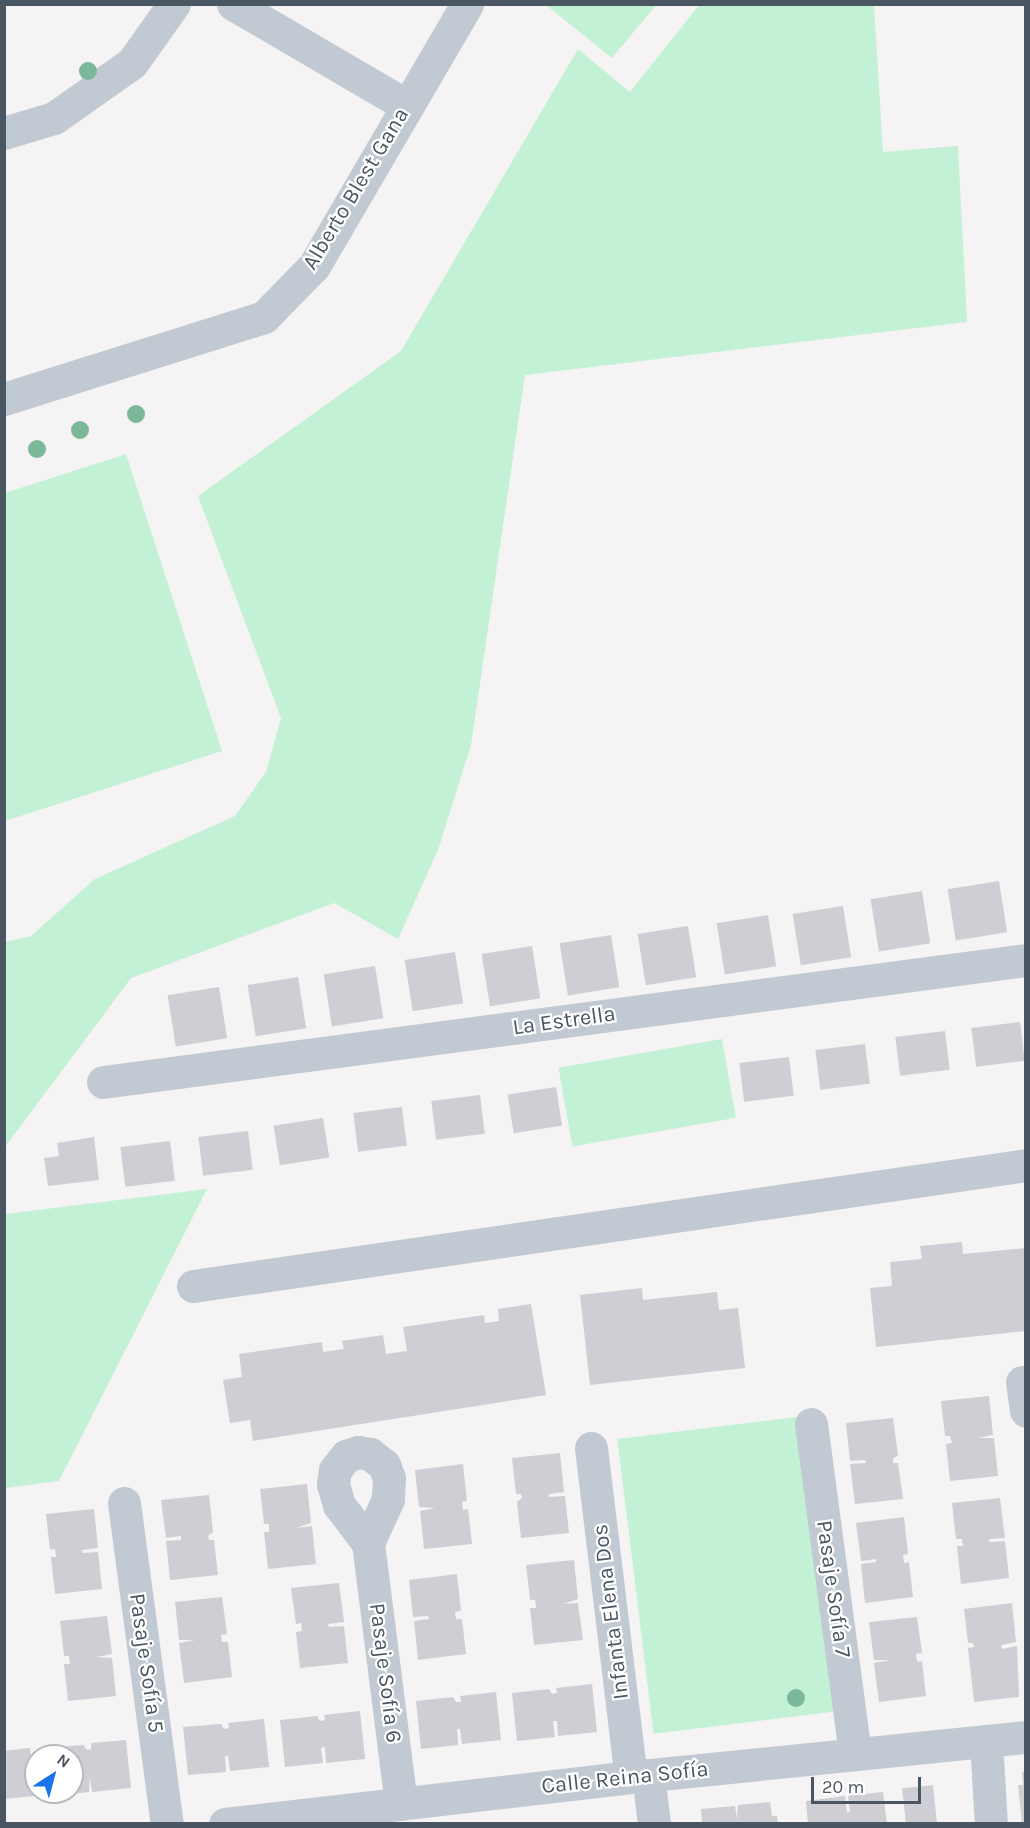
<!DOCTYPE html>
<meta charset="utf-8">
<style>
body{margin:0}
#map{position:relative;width:1030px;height:1828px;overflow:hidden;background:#f5f3f3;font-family:Karla,sans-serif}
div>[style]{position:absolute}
.green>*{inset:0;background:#c3f1d5;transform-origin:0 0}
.building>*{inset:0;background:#cdcfd5;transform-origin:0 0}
.minor>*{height:33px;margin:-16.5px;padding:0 16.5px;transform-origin:16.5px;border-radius:16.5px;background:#c1cad2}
.trees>*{width:18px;height:18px;margin:-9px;border-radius:50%;background:#7bb799}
span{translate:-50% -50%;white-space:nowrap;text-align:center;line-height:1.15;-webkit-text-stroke:4.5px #fff;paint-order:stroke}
.street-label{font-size:22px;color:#4a5661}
.frame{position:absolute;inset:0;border:6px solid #4a5661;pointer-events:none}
.north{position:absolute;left:24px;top:1744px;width:60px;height:60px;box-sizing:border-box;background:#fff;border:2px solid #b7bbc0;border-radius:50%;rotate:36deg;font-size:16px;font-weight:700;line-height:24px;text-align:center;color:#4a5661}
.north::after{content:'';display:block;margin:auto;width:21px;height:27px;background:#1a73e8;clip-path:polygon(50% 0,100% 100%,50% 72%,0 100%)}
.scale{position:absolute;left:811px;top:1777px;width:110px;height:27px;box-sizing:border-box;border:3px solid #4a5661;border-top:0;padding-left:8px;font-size:18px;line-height:21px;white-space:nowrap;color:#4a5661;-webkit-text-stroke:4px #fff;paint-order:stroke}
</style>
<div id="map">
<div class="green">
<i style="clip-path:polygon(700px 4px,874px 5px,883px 152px,958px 146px,967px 322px,525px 375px,471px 745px,438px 850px,398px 939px,334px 903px,131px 978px,5px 1147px,5px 942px,31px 936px,95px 879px,235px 816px,266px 772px,281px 718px,198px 496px,401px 351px,578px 49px,630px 92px)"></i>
<i style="clip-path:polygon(546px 5px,656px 5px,612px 58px)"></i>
<i style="clip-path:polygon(126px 454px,222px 751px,5px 821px,5px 493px)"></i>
<i style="left:722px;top:1039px;width:80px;height:166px;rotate:80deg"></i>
<i style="clip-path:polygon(207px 1189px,59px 1481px,5px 1488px,5px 1214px)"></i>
<i style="left:797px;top:1417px;width:297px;height:181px;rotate:83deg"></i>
</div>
<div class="building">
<i style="left:999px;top:881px;width:52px;height:52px;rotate:81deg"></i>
<i style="left:922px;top:891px;width:53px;height:52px;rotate:81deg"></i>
<i style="left:843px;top:906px;width:52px;height:51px;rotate:81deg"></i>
<i style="left:768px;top:915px;width:52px;height:52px;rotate:81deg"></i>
<i style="left:688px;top:926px;width:52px;height:51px;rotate:81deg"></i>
<i style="left:611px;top:935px;width:53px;height:52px;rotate:81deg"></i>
<i style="left:532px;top:946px;width:53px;height:51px;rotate:81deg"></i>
<i style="left:455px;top:952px;width:52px;height:51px;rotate:81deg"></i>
<i style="left:375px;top:966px;width:53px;height:52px;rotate:81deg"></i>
<i style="left:298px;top:977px;width:52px;height:51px;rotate:81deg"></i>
<i style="left:219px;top:987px;width:52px;height:52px;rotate:81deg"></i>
<i style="left:1020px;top:1022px;width:39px;height:49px;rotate:83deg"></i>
<i style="left:945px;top:1031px;width:39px;height:50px;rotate:83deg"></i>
<i style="left:865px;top:1044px;width:40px;height:50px;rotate:83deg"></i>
<i style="left:789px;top:1057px;width:39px;height:50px;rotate:83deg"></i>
<i style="left:556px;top:1087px;width:39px;height:49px;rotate:81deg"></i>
<i style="left:480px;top:1095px;width:39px;height:49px;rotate:83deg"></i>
<i style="left:402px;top:1107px;width:39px;height:49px;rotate:83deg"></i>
<i style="left:323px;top:1118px;width:40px;height:50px;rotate:81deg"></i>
<i style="left:248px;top:1131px;width:39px;height:50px;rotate:83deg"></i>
<i style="clip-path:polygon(94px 1137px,99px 1180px,48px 1186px,44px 1158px,59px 1156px,57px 1143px)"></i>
<i style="left:170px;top:1141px;width:40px;height:50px;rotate:83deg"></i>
<i style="clip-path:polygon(962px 1242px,963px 1254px,1026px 1248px,1026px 1331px,876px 1347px,870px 1288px,892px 1286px,890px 1262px,922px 1259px,920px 1246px)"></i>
<i style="clip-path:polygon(642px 1288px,643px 1300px,717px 1292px,719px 1310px,738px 1308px,745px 1368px,590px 1385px,580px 1295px)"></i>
<i style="clip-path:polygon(531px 1304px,546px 1395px,253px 1441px,250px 1420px,230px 1423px,223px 1380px,242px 1377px,239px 1354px,322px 1342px,323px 1352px,344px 1349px,342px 1341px,383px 1335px,386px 1354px,407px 1351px,403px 1327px,484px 1315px,485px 1323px,499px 1321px,498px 1309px)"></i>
<i style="clip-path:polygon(989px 1396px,993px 1435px,978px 1438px,994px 1438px,998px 1476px,950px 1481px,946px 1444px,952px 1443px,950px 1436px,945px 1436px,941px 1401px)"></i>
<i style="clip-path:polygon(893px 1418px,898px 1455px,893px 1459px,893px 1463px,898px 1463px,903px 1499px,855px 1504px,850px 1464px,866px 1463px,865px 1460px,850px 1461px,846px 1423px)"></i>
<i style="clip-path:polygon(560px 1453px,564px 1492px,549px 1494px,549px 1497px,565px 1496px,569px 1533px,521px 1538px,517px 1502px,522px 1498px,521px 1494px,516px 1494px,512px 1458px)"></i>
<i style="clip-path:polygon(463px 1464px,467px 1501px,462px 1502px,463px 1510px,468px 1509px,472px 1544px,424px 1549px,420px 1511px,435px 1508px,419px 1507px,415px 1470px)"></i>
<i style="clip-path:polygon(307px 1484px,311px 1523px,296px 1528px,312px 1526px,316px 1564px,268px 1569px,264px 1532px,269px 1532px,269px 1524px,264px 1524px,260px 1489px)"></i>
<i style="clip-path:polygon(209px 1495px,213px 1532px,208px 1536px,209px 1540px,214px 1540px,218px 1575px,170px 1580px,166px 1541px,181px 1540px,181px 1536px,166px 1538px,161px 1500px)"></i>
<i style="clip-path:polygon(1000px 1498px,1005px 1538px,989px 1539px,990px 1542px,1005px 1541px,1009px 1578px,961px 1584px,957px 1546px,963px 1546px,962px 1539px,956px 1539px,952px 1503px)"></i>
<i style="clip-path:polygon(94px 1509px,98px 1548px,82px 1550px,83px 1553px,98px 1552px,102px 1589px,55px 1594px,51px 1557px,56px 1557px,55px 1549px,50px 1550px,46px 1514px)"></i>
<i style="clip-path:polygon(904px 1517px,908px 1554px,903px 1555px,904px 1563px,909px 1562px,913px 1597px,865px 1603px,861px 1564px,876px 1562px,876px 1559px,861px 1561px,856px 1523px)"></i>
<i style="clip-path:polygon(574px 1560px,578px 1599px,563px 1604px,578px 1603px,583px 1640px,534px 1645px,530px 1608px,536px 1608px,535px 1600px,530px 1600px,526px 1565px)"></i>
<i style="clip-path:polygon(457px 1574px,461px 1611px,455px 1612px,456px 1619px,462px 1619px,466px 1654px,418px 1660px,414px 1621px,429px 1619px,428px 1616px,413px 1617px,409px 1580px)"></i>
<i style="clip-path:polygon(339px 1583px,344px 1622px,328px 1624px,329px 1627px,344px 1626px,348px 1663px,300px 1668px,296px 1632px,302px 1631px,301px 1623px,296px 1624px,291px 1588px)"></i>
<i style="clip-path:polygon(222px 1597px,227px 1634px,221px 1635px,222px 1642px,228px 1642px,232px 1677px,184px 1683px,179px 1643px,195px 1640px,179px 1640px,175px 1602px)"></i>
<i style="clip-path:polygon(1012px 1603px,1016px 1642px,1001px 1645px,1002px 1649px,1017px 1646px,1019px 1697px,974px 1702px,968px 1648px,974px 1647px,973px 1643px,968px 1643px,964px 1609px)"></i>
<i style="clip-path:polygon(107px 1616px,112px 1654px,96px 1657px,112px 1658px,116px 1696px,68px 1701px,64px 1664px,70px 1664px,69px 1656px,64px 1656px,60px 1621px)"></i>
<i style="clip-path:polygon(917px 1617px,922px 1653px,916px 1654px,917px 1662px,922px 1661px,926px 1696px,879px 1702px,874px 1663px,890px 1660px,874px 1660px,869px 1622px)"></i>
<i style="clip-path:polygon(592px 1684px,597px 1732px,558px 1736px,557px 1721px,553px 1721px,555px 1737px,517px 1741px,512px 1693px,549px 1689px,552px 1694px,557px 1693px,556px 1688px)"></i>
<i style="clip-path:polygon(496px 1692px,501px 1740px,462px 1744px,460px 1729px,457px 1729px,458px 1745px,421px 1749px,416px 1701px,453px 1697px,456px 1702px,461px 1702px,460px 1696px)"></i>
<i style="clip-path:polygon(360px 1711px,365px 1759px,326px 1763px,325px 1747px,321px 1748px,323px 1763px,285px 1767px,280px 1720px,317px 1716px,320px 1721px,325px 1720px,324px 1715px)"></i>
<i style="clip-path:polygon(264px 1719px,269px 1767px,230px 1771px,228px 1756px,225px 1756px,226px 1772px,188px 1775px,183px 1727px,221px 1724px,224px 1729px,229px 1728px,228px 1723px)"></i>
<i style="clip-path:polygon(126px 1740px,131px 1788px,92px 1792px,90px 1777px,89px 1792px,51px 1796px,51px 1792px,72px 1792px,72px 1756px,47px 1756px,46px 1748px,83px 1745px,87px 1750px,91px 1749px,91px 1743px)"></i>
<i style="clip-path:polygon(30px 1748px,35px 1796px,4px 1799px,4px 1751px)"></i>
<i style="clip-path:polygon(1026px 1771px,1026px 1824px,1022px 1824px,1018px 1785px,1023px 1785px,1022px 1772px)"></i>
<i style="left:933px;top:1785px;width:39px;height:31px;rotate:84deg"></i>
<i style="clip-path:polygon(883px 1792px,887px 1824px,808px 1824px,806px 1801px,845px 1796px,847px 1812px,850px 1812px,848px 1796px)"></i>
<i style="clip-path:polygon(770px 1802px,772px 1816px,777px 1816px,778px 1824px,702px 1824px,701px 1809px,735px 1806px,737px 1819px,738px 1805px)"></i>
</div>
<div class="minor">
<i style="left:233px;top:4px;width:200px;rotate:30.3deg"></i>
<i style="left:4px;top:133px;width:52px;rotate:-16.7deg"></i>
<i style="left:54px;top:118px;width:95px;rotate:-35.2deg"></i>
<i style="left:132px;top:63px;width:72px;rotate:-54.6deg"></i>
<i style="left:4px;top:399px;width:273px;rotate:-17.5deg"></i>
<i style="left:264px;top:317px;width:71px;rotate:-45.6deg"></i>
<i style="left:314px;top:266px;width:303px;rotate:-59.7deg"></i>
<i style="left:103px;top:1082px;width:931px;rotate:-7.53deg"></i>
<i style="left:193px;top:1286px;width:842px;rotate:-8.26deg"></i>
<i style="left:1022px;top:1382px;width:29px;rotate:82deg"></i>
<i style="left:811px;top:1424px;width:333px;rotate:82.4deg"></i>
<i style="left:591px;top:1448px;width:331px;rotate:83.1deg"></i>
<i style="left:124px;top:1503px;width:324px;rotate:82.4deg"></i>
<i style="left:368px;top:1543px;width:48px;rotate:-127.3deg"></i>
<i style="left:339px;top:1505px;width:22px;rotate:-106deg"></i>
<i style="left:333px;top:1484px;width:14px;rotate:-82deg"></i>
<i style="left:335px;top:1470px;width:18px;rotate:-52deg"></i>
<i style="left:346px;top:1456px;width:13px;rotate:-18deg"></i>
<i style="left:358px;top:1452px;width:12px;rotate:9deg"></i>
<i style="left:370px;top:1454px;width:18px;rotate:38deg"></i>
<i style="left:384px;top:1465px;width:14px;rotate:69deg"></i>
<i style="left:389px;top:1478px;width:21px;rotate:93deg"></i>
<i style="left:388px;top:1499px;width:48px;rotate:114.4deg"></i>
<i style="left:368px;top:1543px;width:263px;rotate:82.8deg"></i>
<i style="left:986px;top:1741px;width:83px;rotate:86.6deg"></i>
<i style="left:648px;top:1775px;width:49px;rotate:83deg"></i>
<i style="left:225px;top:1824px;width:409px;rotate:-6.6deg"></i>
<i style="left:631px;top:1777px;width:397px;rotate:-5.8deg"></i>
</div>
<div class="trees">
<i style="left:88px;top:71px"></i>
<i style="left:136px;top:414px"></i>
<i style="left:80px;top:430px"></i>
<i style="left:37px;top:449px"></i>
<i style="left:796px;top:1698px"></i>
</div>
<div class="street-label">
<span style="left:356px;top:189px;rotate:-59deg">Alberto Blest Gana</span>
<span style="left:564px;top:1021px;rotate:-8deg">La Estrella</span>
<span style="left:833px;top:1589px;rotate:82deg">Pasaje Sofía 7</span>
<span style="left:611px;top:1612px;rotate:-97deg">Infanta Elena Dos</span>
<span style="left:146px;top:1663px;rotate:82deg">Pasaje Sofía 5</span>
<span style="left:385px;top:1673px;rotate:83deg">Pasaje Sofía 6</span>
<span style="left:625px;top:1778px;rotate:-6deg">Calle Reina Sofía</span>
</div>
<div class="frame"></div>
<div class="north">N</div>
<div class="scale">20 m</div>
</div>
